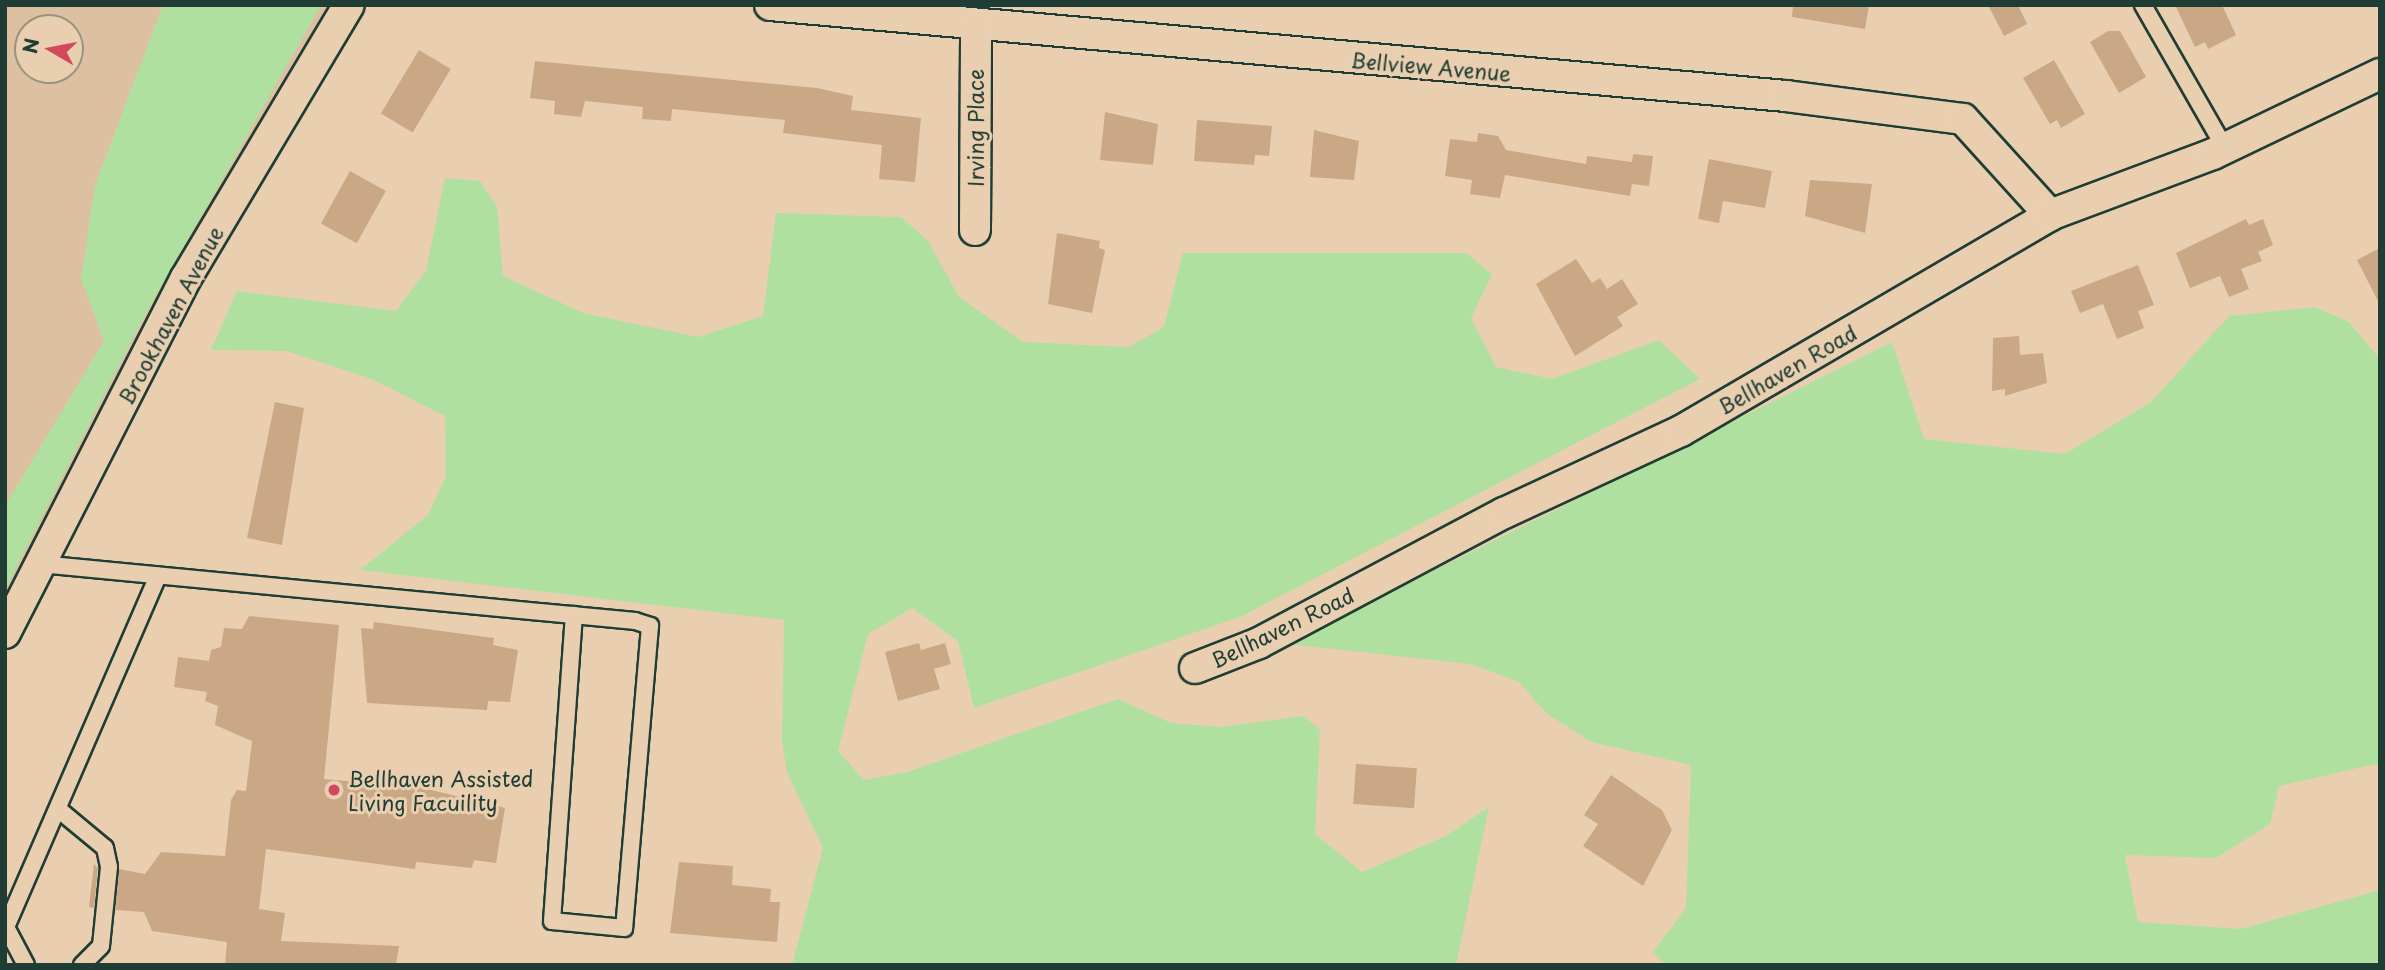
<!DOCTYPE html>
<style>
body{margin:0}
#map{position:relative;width:2385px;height:970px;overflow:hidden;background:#e9cfb0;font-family:"Playpen Sans",sans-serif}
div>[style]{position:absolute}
.built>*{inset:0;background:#dcc0a1}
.green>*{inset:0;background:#b0e0a0}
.building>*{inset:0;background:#caa886;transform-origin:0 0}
.roads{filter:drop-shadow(2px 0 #1f3d34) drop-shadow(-2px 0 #1f3d34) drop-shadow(0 2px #1f3d34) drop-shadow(0 -2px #1f3d34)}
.lane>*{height:16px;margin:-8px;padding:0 8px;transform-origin:8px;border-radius:8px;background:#e9cfb0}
.street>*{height:30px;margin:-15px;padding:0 15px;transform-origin:15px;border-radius:15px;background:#e9cfb0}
.dots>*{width:19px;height:19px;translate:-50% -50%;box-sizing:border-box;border:4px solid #e9cfb0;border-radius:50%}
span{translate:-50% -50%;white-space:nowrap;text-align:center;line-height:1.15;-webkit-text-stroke:6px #e9cfb0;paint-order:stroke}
.street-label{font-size:21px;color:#1f3d34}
.poi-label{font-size:21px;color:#1f3d34}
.left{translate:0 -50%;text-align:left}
.frame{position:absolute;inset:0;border:7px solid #1f3d34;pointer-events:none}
.north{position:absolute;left:14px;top:14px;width:70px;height:70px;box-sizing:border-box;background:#e9cfb0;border:2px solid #98957e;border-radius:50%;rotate:280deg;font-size:19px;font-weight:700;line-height:28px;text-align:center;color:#1f3d34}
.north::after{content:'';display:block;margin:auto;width:24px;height:32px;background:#d1495b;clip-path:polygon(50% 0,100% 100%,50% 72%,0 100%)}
</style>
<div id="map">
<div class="built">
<i style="clip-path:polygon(evenodd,5px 5px,336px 5px,5px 607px,5px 5px,28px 28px,70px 28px,70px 70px,28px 70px,28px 28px)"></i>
</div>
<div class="green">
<i style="clip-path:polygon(163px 5px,321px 5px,142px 320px,5px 589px,5px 506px,104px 341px,81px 279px,95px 185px)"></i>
<i style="clip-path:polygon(445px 178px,480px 181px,497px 207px,503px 276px,583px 313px,698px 337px,763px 316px,776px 213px,901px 217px,928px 241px,959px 297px,1023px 342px,1129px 347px,1164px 327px,1183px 253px,1466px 253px,1492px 274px,1471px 318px,1496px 367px,1552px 379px,1659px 340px,1700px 379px,1240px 617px,974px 708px,958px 641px,912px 608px,868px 634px,838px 751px,864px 780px,907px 772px,1118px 699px,1171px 723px,1219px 727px,1304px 716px,1320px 730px,1315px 834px,1362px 872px,1446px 836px,1489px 807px,1456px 965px,792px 965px,823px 848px,787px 772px,782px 742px,784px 620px,360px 570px,428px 515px,446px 476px,445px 416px,372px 379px,286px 351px,211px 350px,237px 291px,396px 311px,426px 271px)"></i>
<i style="clip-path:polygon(2315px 307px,2349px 322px,2380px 359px,2380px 763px,2279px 786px,2270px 824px,2216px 858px,2125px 855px,2138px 922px,2241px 929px,2380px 890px,2380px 965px,1666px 965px,1653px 952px,1686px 908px,1691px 765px,1592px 742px,1547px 714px,1519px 682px,1471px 664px,1287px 644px,1892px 342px,1924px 439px,2065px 454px,2151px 402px,2229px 316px)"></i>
</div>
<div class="building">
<i style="clip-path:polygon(1793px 5px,1869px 5px,1865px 29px,1792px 17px)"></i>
<i style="clip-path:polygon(1988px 5px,2018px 5px,2027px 24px,2004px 36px)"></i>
<i style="clip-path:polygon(2175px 5px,2222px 5px,2236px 35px,2208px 49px,2205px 42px,2195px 47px)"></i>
<i style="clip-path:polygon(2108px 31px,2120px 31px,2146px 77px,2119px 93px,2090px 42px)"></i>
<i style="left:419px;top:50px;width:37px;height:74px;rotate:31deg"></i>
<i style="clip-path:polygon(2054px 60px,2085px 114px,2061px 128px,2057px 120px,2050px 124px,2023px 78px)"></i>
<i style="clip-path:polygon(535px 61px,817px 88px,853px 96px,851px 110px,921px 118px,915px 182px,879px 179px,882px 145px,783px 133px,785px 120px,672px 109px,671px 121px,642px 119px,643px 107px,585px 101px,581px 117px,554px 114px,555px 101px,530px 98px)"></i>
<i style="clip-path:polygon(1105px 112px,1158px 124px,1153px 165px,1100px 160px)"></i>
<i style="clip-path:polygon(1197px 120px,1272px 126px,1269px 156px,1255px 155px,1254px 165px,1194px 161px)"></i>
<i style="clip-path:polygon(1314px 130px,1359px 141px,1354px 180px,1310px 177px)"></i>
<i style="clip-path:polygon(1478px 133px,1498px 136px,1506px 150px,1586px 164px,1587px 156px,1632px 162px,1633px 154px,1653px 156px,1649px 186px,1632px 184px,1630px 196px,1505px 175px,1500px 198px,1470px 194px,1472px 180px,1445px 176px,1450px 139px,1477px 142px)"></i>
<i style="clip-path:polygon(1709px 159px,1772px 171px,1765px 208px,1723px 201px,1719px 223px,1698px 219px)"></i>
<i style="left:350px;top:171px;width:41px;height:60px;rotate:29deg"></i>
<i style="clip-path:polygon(1810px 180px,1872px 184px,1865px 233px,1805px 216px)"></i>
<i style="clip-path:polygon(2246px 219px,2249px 225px,2263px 219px,2273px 245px,2258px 252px,2262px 261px,2241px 269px,2249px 289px,2229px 297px,2220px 276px,2190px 288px,2176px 253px)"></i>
<i style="clip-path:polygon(1057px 233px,1100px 241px,1099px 248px,1105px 250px,1092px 313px,1048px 304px)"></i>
<i style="clip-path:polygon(2380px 248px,2380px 305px,2357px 260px)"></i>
<i style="clip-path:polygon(1576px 259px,1592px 283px,1600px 278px,1607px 289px,1622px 279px,1638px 304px,1617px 317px,1623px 326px,1575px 356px,1536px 284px)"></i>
<i style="clip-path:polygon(2138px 265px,2154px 305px,2138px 311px,2144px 328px,2117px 339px,2103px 304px,2080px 313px,2071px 291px)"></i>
<i style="clip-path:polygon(2019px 336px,2020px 355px,2043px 353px,2047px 383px,2005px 396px,2005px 389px,1992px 391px,1993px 338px)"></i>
<i style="clip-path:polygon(275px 402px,304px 408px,282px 545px,247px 538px)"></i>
<i style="clip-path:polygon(249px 616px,339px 625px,324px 779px,423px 788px,505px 808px,496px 863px,474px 860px,472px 868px,416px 862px,415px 869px,266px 849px,259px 909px,285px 913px,281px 941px,399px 946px,396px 965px,225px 965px,227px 942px,152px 931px,144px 912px,115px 910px,119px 869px,145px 874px,161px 852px,225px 856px,231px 800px,237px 790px,246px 791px,252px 741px,215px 725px,218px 706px,205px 701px,207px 692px,174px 687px,178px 657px,209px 661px,211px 650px,221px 647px,224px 628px,242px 629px)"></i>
<i style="clip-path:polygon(374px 622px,494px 638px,493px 645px,518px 650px,510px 702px,488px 701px,487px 710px,367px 703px,361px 628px,373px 629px)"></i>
<i style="clip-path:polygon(919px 643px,921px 650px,945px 643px,951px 664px,934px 669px,940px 689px,898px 701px,885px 652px)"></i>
<i style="left:1356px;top:764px;width:61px;height:40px;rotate:4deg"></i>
<i style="clip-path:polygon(1611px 775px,1662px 810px,1672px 830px,1643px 886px,1583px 846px,1598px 824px,1584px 815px)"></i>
<i style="clip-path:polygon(679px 862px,733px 866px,732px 885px,771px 889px,770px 902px,780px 902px,777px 942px,670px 933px)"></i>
<i style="clip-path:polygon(94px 864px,98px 868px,94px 908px,89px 907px)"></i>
</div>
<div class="roads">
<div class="lane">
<i style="left:2143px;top:5px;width:165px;rotate:60.2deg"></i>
<i style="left:40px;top:564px;width:598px;rotate:5.47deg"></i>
<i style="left:635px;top:621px;width:16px;rotate:18deg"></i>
<i style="left:650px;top:626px;width:303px;rotate:94.9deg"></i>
<i style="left:624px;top:928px;width:72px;rotate:-174.4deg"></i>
<i style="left:552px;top:921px;width:307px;rotate:-85.9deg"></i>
<i style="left:58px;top:809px;width:61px;rotate:39.7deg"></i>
<i style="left:105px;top:848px;width:19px;rotate:78deg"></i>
<i style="left:109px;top:867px;width:79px;rotate:95.8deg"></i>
<i style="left:101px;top:946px;width:27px;rotate:135deg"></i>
<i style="left:26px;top:965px;width:43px;rotate:-117.8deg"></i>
<i style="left:6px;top:927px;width:383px;rotate:-66.6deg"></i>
</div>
<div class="street">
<i style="left:770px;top:5px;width:1020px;rotate:5.12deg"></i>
<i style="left:1786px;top:96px;width:178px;rotate:7.4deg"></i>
<i style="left:1963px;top:119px;width:130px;rotate:47.8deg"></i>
<i style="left:975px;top:230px;width:204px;rotate:-89.7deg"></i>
<i style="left:5px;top:633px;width:398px;rotate:-63deg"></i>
<i style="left:186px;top:278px;width:318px;rotate:-59.2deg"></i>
<i style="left:1195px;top:668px;width:69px;rotate:-21.3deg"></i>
<i style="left:1259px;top:643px;width:277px;rotate:-28deg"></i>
<i style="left:1504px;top:513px;width:195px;rotate:-24.9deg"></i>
<i style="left:1681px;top:431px;width:428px;rotate:-30.3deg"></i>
<i style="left:2050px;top:215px;width:174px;rotate:-20.5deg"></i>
<i style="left:2213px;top:154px;width:185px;rotate:-25.6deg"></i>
</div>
</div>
<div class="dots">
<i style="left:334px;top:790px;background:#d1495b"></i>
</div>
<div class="street-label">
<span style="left:1431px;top:66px;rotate:5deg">Bellview Avenue</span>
<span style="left:975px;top:128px;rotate:-90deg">Irving Place</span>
<span style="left:170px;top:315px;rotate:-62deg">Brookhaven Avenue</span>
<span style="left:1787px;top:369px;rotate:-30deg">Bellhaven Road</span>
<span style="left:1282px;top:627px;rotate:-26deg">Bellhaven Road</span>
</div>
<div class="poi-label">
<span class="left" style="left:348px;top:790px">Bellhaven Assisted<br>Living Facuility</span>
</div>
<div class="frame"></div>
<div class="north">N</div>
</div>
